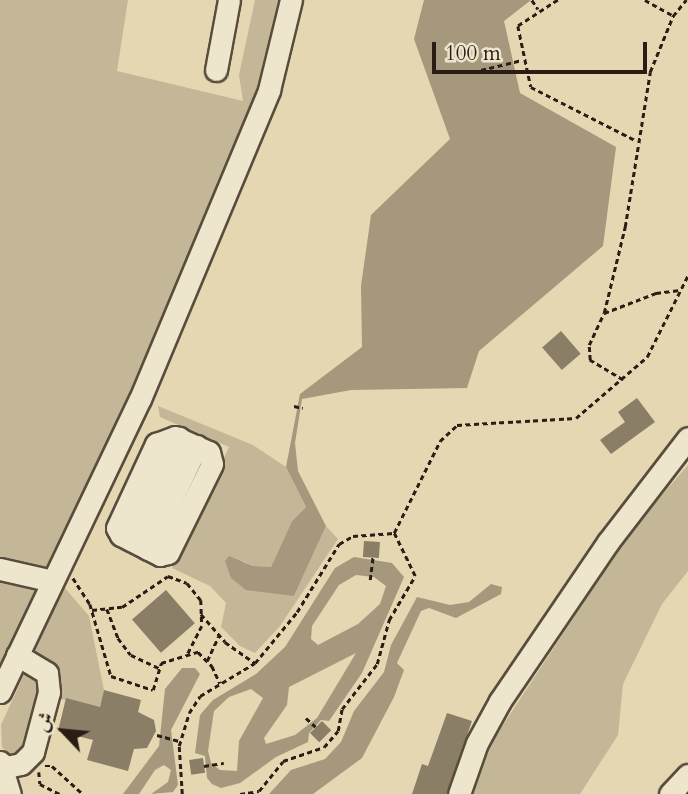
<!DOCTYPE html>
<meta charset="utf-8">
<style>
body{margin:0}
#map{position:relative;width:688px;height:794px;overflow:hidden;background:#e4d7b1;font-family:Cardo,Amiri,serif}
div>[style]{position:absolute}
.green>*{inset:0;background:#c4b797}
.water>*{inset:0;background:#a5987c}
.building>*{inset:0;background:#8b7e67;transform-origin:0 0}
.path>*{height:2.5px;margin-top:-1.25px;transform-origin:0;background:repeating-linear-gradient(90deg,#2a1d16 0 5px,transparent 0 8.5px)}
.roads{filter:drop-shadow(2px 0 #584c3d) drop-shadow(-2px 0 #584c3d) drop-shadow(0 2px #584c3d) drop-shadow(0 -2px #584c3d)}
.minor>*{height:21px;margin:-10.5px;padding:0 10.5px;transform-origin:10.5px;border-radius:10.5px;background:#ede5cc}
span{translate:-50% -50%;white-space:nowrap;text-align:center;line-height:1.15;-webkit-text-stroke:5px #ede5cc;paint-order:stroke}
.north{position:absolute;left:28px;top:696px;width:70px;height:70px;-webkit-text-stroke:5px #ede5cc;paint-order:stroke;rotate:296deg;font-size:19px;font-weight:700;line-height:28px;text-align:center;color:#2a1d16}
.north::after{content:'';display:block;margin:auto;width:24px;height:32px;background:#2a1d16;clip-path:polygon(50% 0,100% 100%,50% 72%,0 100%)}
.scale{position:absolute;left:432px;top:42px;width:215px;height:32px;box-sizing:border-box;border:4px solid #2a1d16;border-top:0;padding-left:9px;font-size:21px;line-height:24px;white-space:nowrap;color:#2a1d16;-webkit-text-stroke:5px #ede5cc;paint-order:stroke}
</style>
<div id="map">
<div class="green">
<i style="clip-path:polygon(0 0,128px 0,117px 71px,243px 101px,239px 75px,255px 0,283px 0,265px 82px,108px 443px,0 665px)"></i>
<i style="clip-path:polygon(158px 406px,253px 445px,286px 467px,306px 507px,292px 521px,271px 567px,253px 566px,239px 559px,294px 596px,326px 526px,338px 539px,280px 626px,255px 653px,240px 646px,221px 627px,226px 603px,210px 586px,172px 568px,229px 447px,160px 417px)"></i>
<i style="clip-path:polygon(688px 465px,688px 571px,662px 604px,623px 684px,618px 735px,580px 794px,469px 794px,495px 737px,633px 528px)"></i>
<i style="clip-path:polygon(64px 587px,89px 616px,104px 690px,100px 707px,40px 695px,25px 752px,12px 758px,2px 747px,1px 725px)"></i>
</div>
<div class="water">
<i style="clip-path:polygon(424px 0,531px 0,504px 21px,520px 93px,616px 147px,603px 246px,479px 351px,467px 388px,351px 390px,302px 399px,295px 443px,298px 471px,326px 526px,294px 596px,246px 590px,231px 578px,225px 561px,229px 556px,253px 566px,271px 567px,292px 521px,306px 507px,286px 467px,300px 394px,362px 347px,361px 286px,371px 215px,450px 139px,414px 39px)"></i>
<i style="clip-path:polygon(evenodd,354px 557px,392px 563px,404px 577px,362px 673px,329px 721px,321px 720px,309px 733px,308px 742px,276px 757px,240px 783px,221px 788px,212px 784px,207px 778px,205px 756px,195px 753px,200px 715px,213px 700px,256px 674px,285px 647px,335px 568px,354px 557px,356px 575px,374px 577px,386px 586px,380px 604px,358px 624px,318px 645px,311px 639px,312px 626px,339px 585px,356px 575px,354px 557px,356px 653px,317px 718px,295px 735px,266px 744px,264px 738px,287px 705px,289px 687px,356px 653px,354px 557px,251px 689px,263px 698px,239px 741px,237px 771px,220px 770px,211px 763px,208px 751px,214px 711px,229px 697px,251px 689px)"></i>
<i style="clip-path:polygon(491px 584px,502px 587px,501px 594px,456px 618px,429px 608px,421px 611px,397px 663px,404px 670px,394px 697px,362px 758px,313px 794px,269px 794px,291px 770px,325px 759px,341px 742px,354px 711px,384px 672px,391px 645px,417px 597px,450px 605px,469px 602px)"></i>
<i style="clip-path:polygon(182px 668px,195px 668px,200px 674px,171px 730px,178px 785px,173px 792px,151px 794px,168px 782px,171px 770px,164px 765px,155px 770px,139px 794px,123px 794px,159px 746px,165px 689px)"></i>
</div>
<div class="building">
<i style="left:561px;top:331px;width:30px;height:25px;rotate:49deg"></i>
<i style="clip-path:polygon(637px 398px,655px 422px,611px 454px,600px 440px,625px 422px,618px 412px)"></i>
<i style="left:364px;top:541px;width:16px;height:16px;rotate:4deg"></i>
<i style="left:166px;top:590px;width:44px;height:45px;rotate:49deg"></i>
<i style="clip-path:polygon(104px 690px,141px 700px,138px 712px,154px 720px,156px 731px,147px 748px,134px 749px,128px 771px,87px 760px,93px 740px,58px 731px,66px 698px,100px 707px)"></i>
<i style="clip-path:polygon(447px 713px,472px 721px,447px 794px,412px 794px,422px 764px,428px 766px)"></i>
<i style="left:322px;top:721px;width:13px;height:17px;rotate:45deg"></i>
<i style="left:203px;top:758px;width:15px;height:14px;rotate:82deg"></i>
</div>
<div class="path">
<i style="left:532px;top:0;width:11px;rotate:56deg"></i>
<i style="left:558px;top:0;width:48px;rotate:147deg"></i>
<i style="left:518px;top:26px;width:62px;rotate:78deg"></i>
<i style="left:531px;top:87px;width:117px;rotate:27deg"></i>
<i style="left:645px;top:0;width:31px;rotate:29deg"></i>
<i style="left:481px;top:70px;width:42px;rotate:-13.7deg"></i>
<i style="left:604px;top:313px;width:56px;rotate:-21deg"></i>
<i style="left:656px;top:293px;width:24px;rotate:-7deg"></i>
<i style="left:623px;top:380px;width:39px;rotate:-149deg"></i>
<i style="left:590px;top:360px;width:15px;rotate:-94deg"></i>
<i style="left:589px;top:345px;width:35px;rotate:-65deg"></i>
<i style="left:604px;top:313px;width:89px;rotate:-76.3deg"></i>
<i style="left:625px;top:227px;width:157px;rotate:-80.8deg"></i>
<i style="left:650px;top:72px;width:61px;rotate:-67.7deg"></i>
<i style="left:673px;top:16px;width:21px;rotate:-51deg"></i>
<i style="left:294px;top:406px;width:9px;rotate:13deg"></i>
<i style="left:394px;top:533px;width:103px;rotate:-63.4deg"></i>
<i style="left:440px;top:441px;width:23px;rotate:-43deg"></i>
<i style="left:457px;top:425px;width:119px;rotate:-3.4deg"></i>
<i style="left:576px;top:418px;width:94px;rotate:-40.7deg"></i>
<i style="left:647px;top:357px;width:92px;rotate:-63.4deg"></i>
<i style="left:73px;top:578px;width:31px;rotate:57deg"></i>
<i style="left:90px;top:604px;width:75px;rotate:73.7deg"></i>
<i style="left:111px;top:676px;width:44px;rotate:18.4deg"></i>
<i style="left:153px;top:690px;width:28px;rotate:-73deg"></i>
<i style="left:161px;top:663px;width:39px;rotate:-17deg"></i>
<i style="left:198px;top:652px;width:20px;rotate:45deg"></i>
<i style="left:212px;top:666px;width:19px;rotate:65deg"></i>
<i style="left:370px;top:580px;width:23px;rotate:-83deg"></i>
<i style="left:107px;top:609px;width:31px;rotate:69deg"></i>
<i style="left:118px;top:638px;width:21px;rotate:53deg"></i>
<i style="left:131px;top:655px;width:31px;rotate:25deg"></i>
<i style="left:92px;top:610px;width:30px;rotate:-6deg"></i>
<i style="left:122px;top:607px;width:55px;rotate:-34deg"></i>
<i style="left:168px;top:576px;width:20px;rotate:20deg"></i>
<i style="left:187px;top:583px;width:22px;rotate:51deg"></i>
<i style="left:201px;top:600px;width:26px;rotate:88deg"></i>
<i style="left:202px;top:626px;width:31px;rotate:117deg"></i>
<i style="left:201px;top:614px;width:37px;rotate:49deg"></i>
<i style="left:225px;top:642px;width:37px;rotate:35deg"></i>
<i style="left:207px;top:661px;width:29px;rotate:-65deg"></i>
<i style="left:306px;top:718px;width:13px;rotate:42deg"></i>
<i style="left:157px;top:735px;width:24px;rotate:15deg"></i>
<i style="left:45px;top:766px;width:7px"></i>
<i style="left:52px;top:766px;width:42px;rotate:42.1deg"></i>
<i style="left:204px;top:766px;width:20px;rotate:-9deg"></i>
<i style="left:39px;top:772px;width:12px;rotate:85deg"></i>
<i style="left:40px;top:784px;width:22px;rotate:27deg"></i>
<i style="left:182px;top:794px;width:48px;rotate:-93.6deg"></i>
<i style="left:179px;top:746px;width:34px;rotate:-73deg"></i>
<i style="left:189px;top:713px;width:20px;rotate:-57deg"></i>
<i style="left:200px;top:696px;width:64px;rotate:-31deg"></i>
<i style="left:255px;top:663px;width:66px;rotate:-50.5deg"></i>
<i style="left:297px;top:612px;width:80px;rotate:-58.3deg"></i>
<i style="left:339px;top:544px;width:16px;rotate:-30deg"></i>
<i style="left:353px;top:536px;width:41px;rotate:-4.2deg"></i>
<i style="left:240px;top:794px;width:19px;rotate:-9deg"></i>
<i style="left:259px;top:791px;width:38px;rotate:-51deg"></i>
<i style="left:283px;top:761px;width:43px;rotate:-18.9deg"></i>
<i style="left:324px;top:747px;width:21px;rotate:-49deg"></i>
<i style="left:338px;top:731px;width:22px;rotate:-80deg"></i>
<i style="left:342px;top:709px;width:57px;rotate:-52.1deg"></i>
<i style="left:377px;top:664px;width:46px;rotate:-74.7deg"></i>
<i style="left:389px;top:620px;width:51px;rotate:-59.4deg"></i>
<i style="left:415px;top:576px;width:48px;rotate:-116deg"></i>
</div>
<div class="roads">
<div class="minor">
<i style="left:216px;top:70px;width:71px;rotate:-79.5deg"></i>
<i style="left:175px;top:437px;width:37px;rotate:24deg"></i>
<i style="left:209px;top:452px;width:12px;rotate:76deg"></i>
<i style="left:212px;top:464px;width:99px;rotate:116.3deg"></i>
<i style="left:168px;top:553px;width:8px;rotate:166deg"></i>
<i style="left:160px;top:555px;width:44px;rotate:-152.9deg"></i>
<i style="left:121px;top:535px;width:8px;rotate:-120deg"></i>
<i style="left:117px;top:528px;width:93px;rotate:-65.1deg"></i>
<i style="left:156px;top:444px;width:20px;rotate:-20deg"></i>
<i style="left:131px;top:540px;width:113px;rotate:-64.8deg"></i>
<i style="left:148px;top:549px;width:114px;rotate:-64.6deg"></i>
<i style="left:0;top:569px;width:54px;rotate:12.8deg"></i>
<i style="left:0;top:692px;width:325px;rotate:-64.5deg"></i>
<i style="left:140px;top:399px;width:335px;rotate:-67.3deg"></i>
<i style="left:269px;top:90px;width:93px;rotate:-76.3deg"></i>
<i style="left:0;top:762px;width:34px;rotate:73deg"></i>
<i style="left:2px;top:768px;width:19px;rotate:-12deg"></i>
<i style="left:21px;top:764px;width:17px;rotate:-45deg"></i>
<i style="left:33px;top:752px;width:62px;rotate:-75.1deg"></i>
<i style="left:49px;top:692px;width:19px;rotate:-96deg"></i>
<i style="left:47px;top:673px;width:35px;rotate:-149deg"></i>
<i style="left:459px;top:794px;width:54px;rotate:-70.6deg"></i>
<i style="left:477px;top:743px;width:48px;rotate:-61.3deg"></i>
<i style="left:500px;top:701px;width:192px;rotate:-55.8deg"></i>
<i style="left:608px;top:542px;width:131px;rotate:-52.4deg"></i>
<i style="left:670px;top:794px;width:26px;rotate:-47deg"></i>
</div>
</div>
<div class="north">ش</div>
<div class="scale">100 m</div>
</div>
